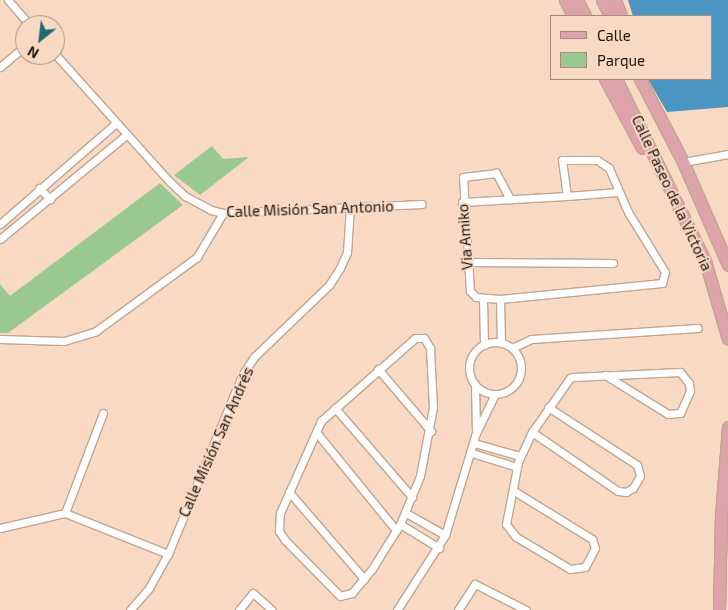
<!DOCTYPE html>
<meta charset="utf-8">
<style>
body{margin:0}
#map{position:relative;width:728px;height:610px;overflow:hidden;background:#f8dac4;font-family:"Exo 2",sans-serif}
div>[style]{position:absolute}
.green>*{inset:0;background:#99c890}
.water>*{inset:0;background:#4b95c2}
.roads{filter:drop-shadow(1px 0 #c1a590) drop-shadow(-1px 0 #c1a590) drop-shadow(0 1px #c1a590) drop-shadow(0 -1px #c1a590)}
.minor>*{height:7px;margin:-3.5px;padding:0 3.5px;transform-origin:3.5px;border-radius:3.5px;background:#fff}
.minor>.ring{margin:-3.5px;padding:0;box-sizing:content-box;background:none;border:7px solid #fff;border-radius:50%}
.primary>*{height:11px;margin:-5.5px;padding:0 5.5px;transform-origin:5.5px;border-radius:5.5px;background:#dca4a9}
span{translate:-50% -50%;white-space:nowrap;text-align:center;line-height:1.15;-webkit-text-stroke:4px #f8dac4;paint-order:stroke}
.street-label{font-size:15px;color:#21170f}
.legend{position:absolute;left:550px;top:15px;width:162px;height:65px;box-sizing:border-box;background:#f8dac4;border:1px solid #a28c7c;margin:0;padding:6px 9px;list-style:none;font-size:15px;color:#21170f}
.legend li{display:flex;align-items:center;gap:10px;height:25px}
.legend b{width:25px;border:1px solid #a28c7c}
.north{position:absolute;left:15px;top:15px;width:50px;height:50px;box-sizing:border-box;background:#f8dac4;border:1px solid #a28c7c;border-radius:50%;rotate:209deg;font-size:14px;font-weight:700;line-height:20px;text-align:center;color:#21170f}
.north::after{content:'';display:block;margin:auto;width:18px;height:22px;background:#206b72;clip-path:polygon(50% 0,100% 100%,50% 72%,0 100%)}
</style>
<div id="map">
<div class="green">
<i style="clip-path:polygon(212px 146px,223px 159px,249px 157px,200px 195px,174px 175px)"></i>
<i style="clip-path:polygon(160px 183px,183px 205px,8px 333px,0 333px,0 284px,10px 296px)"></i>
</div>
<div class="water">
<i style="clip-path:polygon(628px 0,728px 0,728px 107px,667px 112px,648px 79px,712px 79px,712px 16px,633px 16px)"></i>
</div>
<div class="roads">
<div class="minor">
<i style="left:8px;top:0;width:33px;rotate:49deg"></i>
<i style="left:55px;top:54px;width:172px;rotate:48.1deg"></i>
<i style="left:170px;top:182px;width:21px;rotate:43deg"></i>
<i style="left:185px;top:196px;width:30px;rotate:28deg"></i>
<i style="left:211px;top:210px;width:12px;rotate:14deg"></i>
<i style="left:223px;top:213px;width:199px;rotate:-2.6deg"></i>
<i style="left:0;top:67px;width:33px;rotate:-40deg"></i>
<i style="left:683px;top:162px;width:46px;rotate:-10.1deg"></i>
<i style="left:39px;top:188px;width:16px;rotate:45deg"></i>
<i style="left:510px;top:199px;width:30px;rotate:-118deg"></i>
<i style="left:496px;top:173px;width:33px;rotate:173deg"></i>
<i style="left:463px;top:177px;width:114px;rotate:86.5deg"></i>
<i style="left:470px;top:291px;width:8px;rotate:45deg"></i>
<i style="left:476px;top:297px;width:24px;rotate:5deg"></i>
<i style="left:500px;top:299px;width:163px;rotate:-5.6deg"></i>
<i style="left:662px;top:283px;width:11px;rotate:-75deg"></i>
<i style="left:665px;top:272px;width:70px;rotate:-121.7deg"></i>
<i style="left:628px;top:212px;width:48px;rotate:-113.4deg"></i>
<i style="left:609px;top:168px;width:14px;rotate:-146deg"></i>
<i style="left:597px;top:160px;width:35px;rotate:180deg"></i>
<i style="left:562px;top:160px;width:36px;rotate:82deg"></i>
<i style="left:567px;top:196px;width:51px;rotate:-4.5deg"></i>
<i style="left:462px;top:202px;width:105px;rotate:-3.3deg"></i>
<i style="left:0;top:224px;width:154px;rotate:-41deg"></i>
<i style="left:0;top:239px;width:163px;rotate:-39.5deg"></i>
<i style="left:467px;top:262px;width:146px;rotate:0.4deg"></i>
<i style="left:500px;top:299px;width:44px;rotate:88.7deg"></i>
<i style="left:483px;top:300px;width:45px;rotate:88.7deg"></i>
<i style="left:415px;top:338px;width:9px"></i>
<i style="left:424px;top:338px;width:12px;rotate:59deg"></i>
<i style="left:430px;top:348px;width:59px;rotate:87.1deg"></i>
<i style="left:433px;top:407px;width:70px;rotate:100.7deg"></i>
<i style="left:420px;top:476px;width:52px;rotate:112.6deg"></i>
<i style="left:400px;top:524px;width:53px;rotate:121.9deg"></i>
<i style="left:372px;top:569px;width:31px;rotate:130deg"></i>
<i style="left:352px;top:593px;width:12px;rotate:166deg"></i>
<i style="left:340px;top:596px;width:78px;rotate:-134.5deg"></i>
<i style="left:285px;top:540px;width:11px;rotate:-124deg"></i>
<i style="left:279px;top:531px;width:18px;rotate:-87deg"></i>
<i style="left:280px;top:513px;width:101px;rotate:-66deg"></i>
<i style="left:321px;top:421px;width:125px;rotate:-41.4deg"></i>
<i style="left:0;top:339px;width:64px;rotate:1.8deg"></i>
<i style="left:64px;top:341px;width:34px;rotate:-17deg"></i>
<i style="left:96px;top:331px;width:125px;rotate:-36.2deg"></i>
<i style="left:197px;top:257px;width:51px;rotate:-59.4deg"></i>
<i class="ring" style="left:469px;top:342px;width:45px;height:45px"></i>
<i style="left:512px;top:348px;width:21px;rotate:-25deg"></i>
<i style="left:531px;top:339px;width:167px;rotate:-3.8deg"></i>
<i style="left:378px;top:369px;width:82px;rotate:49.5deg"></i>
<i style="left:475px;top:384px;width:46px;rotate:88.8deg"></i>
<i style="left:335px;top:408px;width:118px;rotate:49.1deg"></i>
<i style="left:316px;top:432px;width:127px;rotate:50.8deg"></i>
<i style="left:532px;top:432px;width:104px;rotate:34.5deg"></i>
<i style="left:618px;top:491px;width:8px;rotate:7deg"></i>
<i style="left:626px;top:492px;width:8px;rotate:-30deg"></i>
<i style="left:633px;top:488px;width:14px;rotate:-60deg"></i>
<i style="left:640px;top:476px;width:11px;rotate:-105deg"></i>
<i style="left:637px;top:465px;width:106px;rotate:-146.9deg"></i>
<i style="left:474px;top:443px;width:48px;rotate:15.8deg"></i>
<i style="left:472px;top:453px;width:47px;rotate:17.3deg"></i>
<i style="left:514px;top:491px;width:92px;rotate:31.6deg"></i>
<i style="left:592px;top:539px;width:9px;rotate:72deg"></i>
<i style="left:595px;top:548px;width:21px;rotate:118deg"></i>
<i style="left:585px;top:567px;width:15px;rotate:172deg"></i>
<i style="left:570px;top:569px;width:63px;rotate:-149.3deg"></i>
<i style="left:516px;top:537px;width:16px;rotate:-128deg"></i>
<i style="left:506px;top:524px;width:63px;rotate:-79deg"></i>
<i style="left:518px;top:462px;width:33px;rotate:-65deg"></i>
<i style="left:532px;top:432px;width:66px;rotate:-54.9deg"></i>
<i style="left:570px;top:378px;width:3px;rotate:-18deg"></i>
<i style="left:573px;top:377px;width:107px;rotate:-2.7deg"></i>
<i style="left:680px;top:372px;width:14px;rotate:51deg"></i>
<i style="left:689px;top:383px;width:8px;rotate:83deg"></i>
<i style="left:690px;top:391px;width:24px;rotate:114deg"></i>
<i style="left:680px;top:413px;width:12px;rotate:175deg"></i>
<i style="left:668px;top:414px;width:74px;rotate:-148.2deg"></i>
<i style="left:289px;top:492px;width:115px;rotate:49.2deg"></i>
<i style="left:65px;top:513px;width:107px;rotate:-69.2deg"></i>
<i style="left:406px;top:513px;width:45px;rotate:29.4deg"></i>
<i style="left:400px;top:524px;width:46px;rotate:31.6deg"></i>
<i style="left:0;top:528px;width:67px;rotate:-13deg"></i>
<i style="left:65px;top:513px;width:111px;rotate:21.7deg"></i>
<i style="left:130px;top:610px;width:29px;rotate:-49deg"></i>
<i style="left:149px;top:588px;width:39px;rotate:-61deg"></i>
<i style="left:168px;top:554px;width:194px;rotate:-67.5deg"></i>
<i style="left:242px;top:375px;width:22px;rotate:-56deg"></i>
<i style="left:254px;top:357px;width:104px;rotate:-43.8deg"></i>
<i style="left:329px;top:285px;width:20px;rotate:-57deg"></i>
<i style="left:340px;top:268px;width:17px;rotate:-66deg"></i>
<i style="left:347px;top:252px;width:45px;rotate:-86.2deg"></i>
<i style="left:239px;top:610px;width:22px;rotate:-51deg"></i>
<i style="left:253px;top:593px;width:25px;rotate:42deg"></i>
<i style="left:397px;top:610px;width:89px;rotate:-57.4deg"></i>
<i style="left:445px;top:535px;width:107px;rotate:-73.1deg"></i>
<i style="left:476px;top:433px;width:43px;rotate:-64deg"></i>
<i style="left:458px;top:610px;width:31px;rotate:-57deg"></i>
<i style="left:475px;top:584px;width:57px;rotate:27deg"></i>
</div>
<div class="primary">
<i style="left:565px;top:0;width:18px;rotate:63deg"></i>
<i style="left:577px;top:0;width:18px;rotate:63deg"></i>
<i style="left:602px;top:0;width:18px;rotate:63deg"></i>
<i style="left:615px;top:0;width:17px;rotate:69deg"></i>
<i style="left:605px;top:79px;width:78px;rotate:61.8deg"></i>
<i style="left:616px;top:79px;width:203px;rotate:63.9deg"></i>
<i style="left:705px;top:261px;width:81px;rotate:73.6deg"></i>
<i style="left:640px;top:79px;width:93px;rotate:62.6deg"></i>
<i style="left:683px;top:162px;width:112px;rotate:66.4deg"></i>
<i style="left:719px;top:610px;width:94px;rotate:-88.8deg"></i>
<i style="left:721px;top:516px;width:89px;rotate:-85.5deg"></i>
</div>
</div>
<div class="street-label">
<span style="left:672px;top:193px;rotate:65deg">Calle Paseo de la Victoria</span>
<span style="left:310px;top:209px;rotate:-2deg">Calle Misión San Antonio</span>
<span style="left:465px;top:237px;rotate:-94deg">Via Amiko</span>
<span style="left:216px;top:442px;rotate:-66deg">Calle Misión San Andrés</span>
</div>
<ul class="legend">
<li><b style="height:6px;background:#dca4a9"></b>Calle</li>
<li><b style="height:14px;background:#99c890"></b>Parque</li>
</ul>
<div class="north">N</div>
</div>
